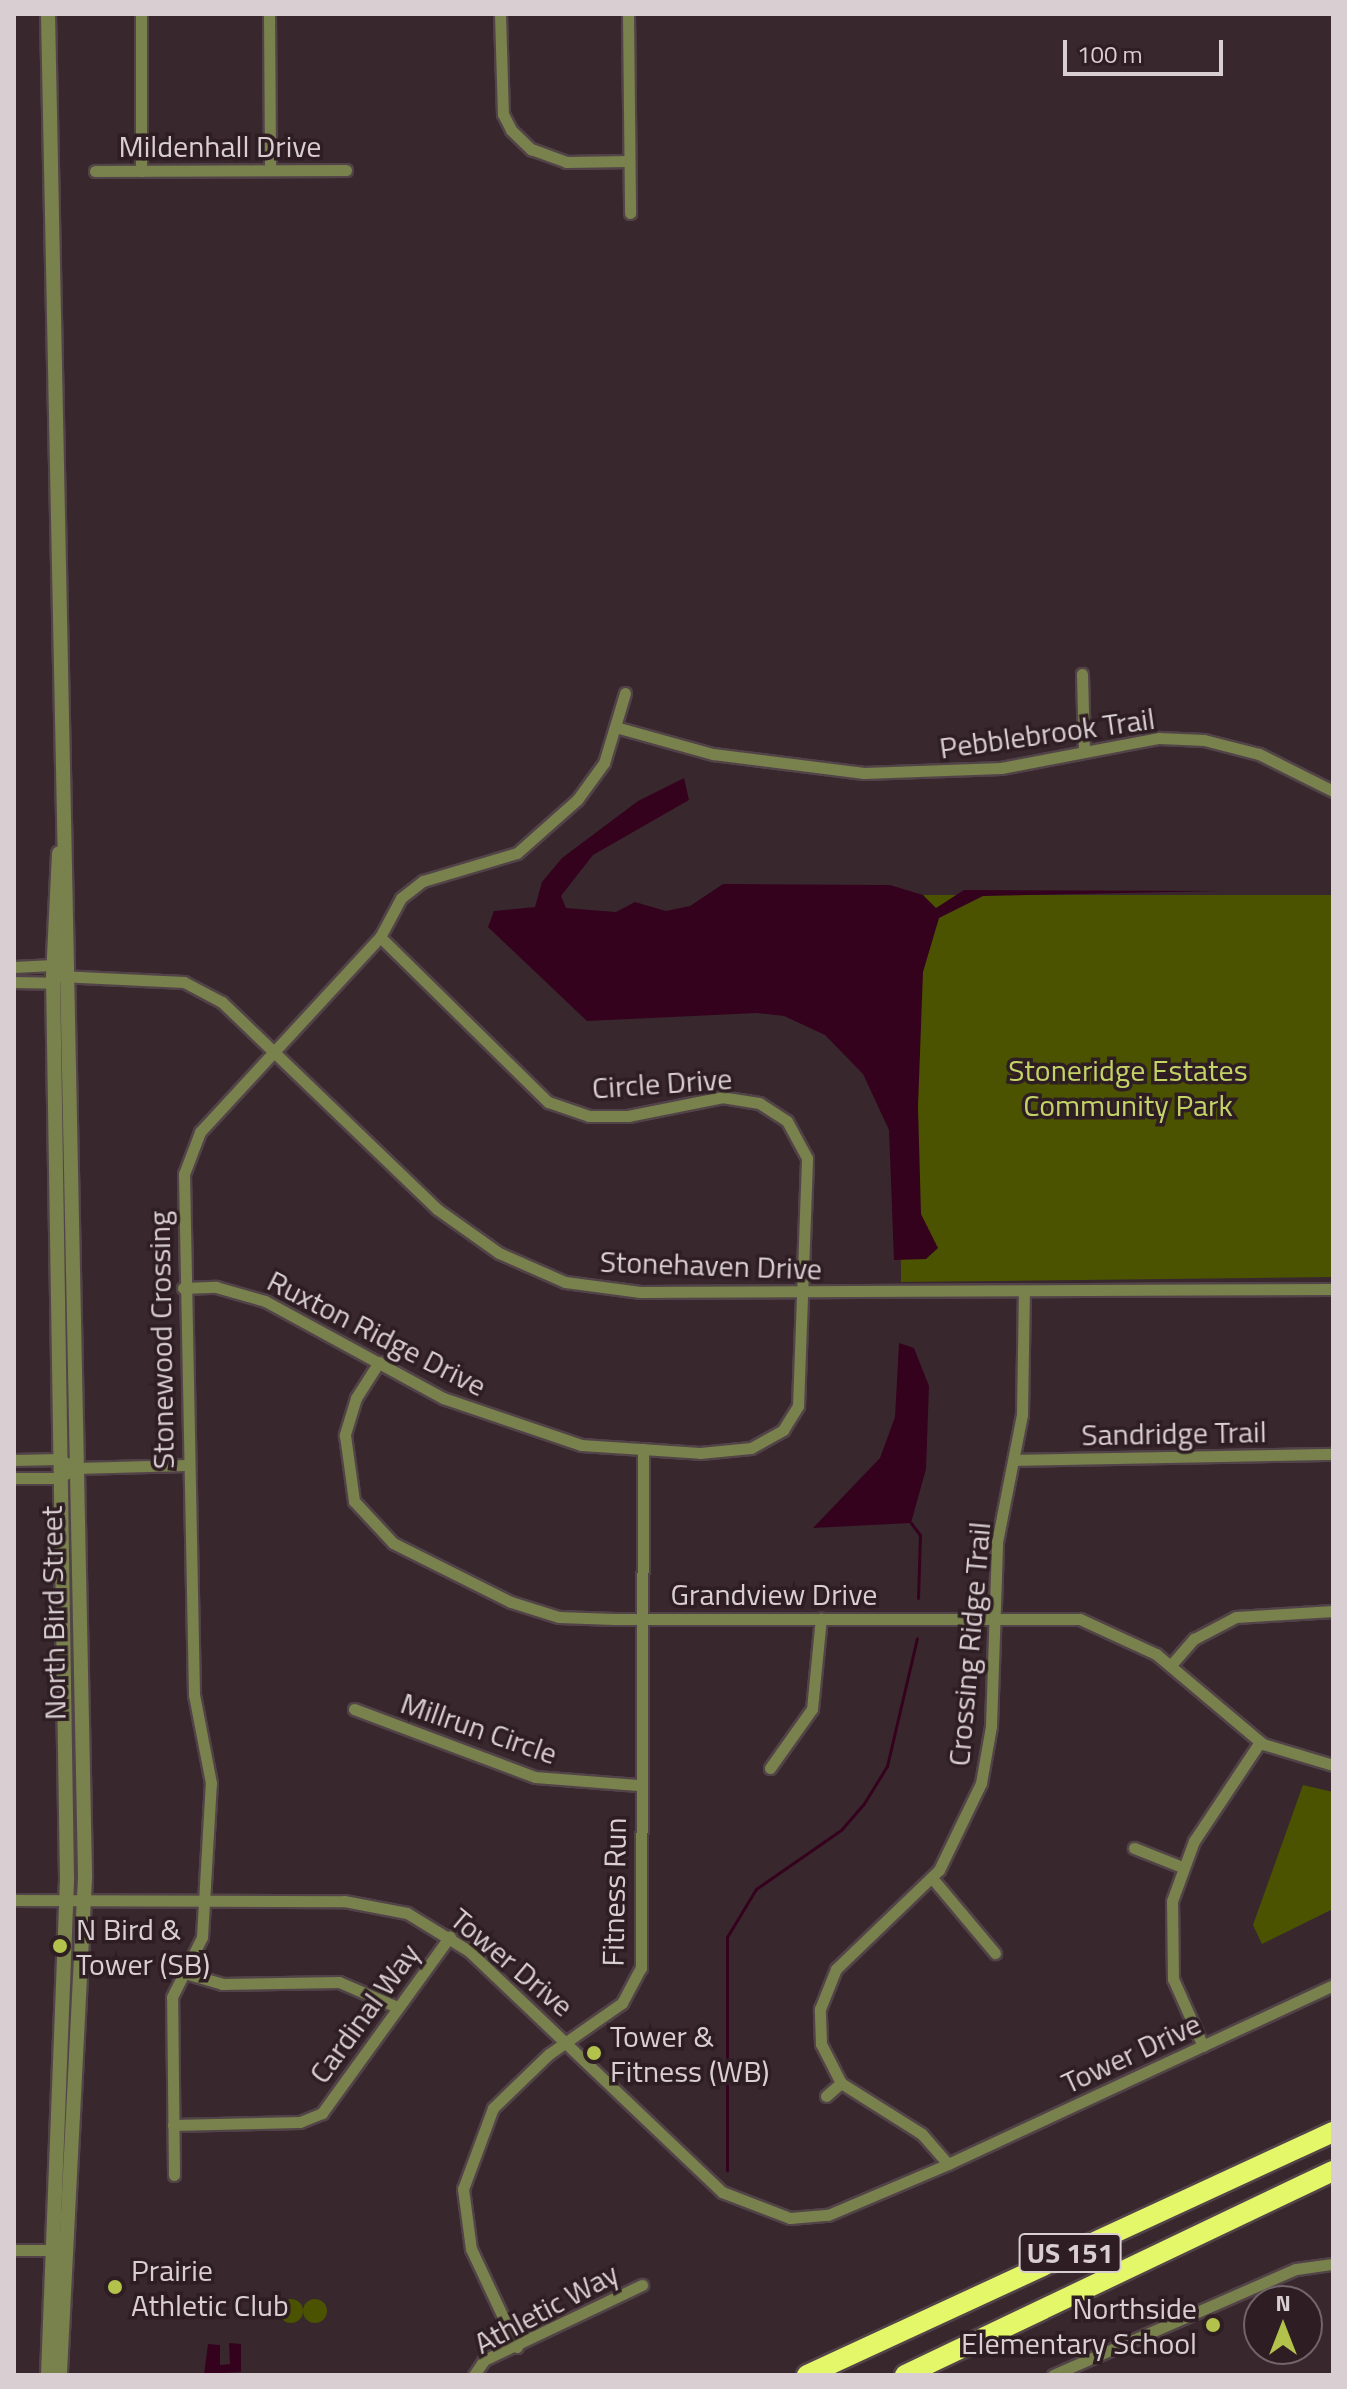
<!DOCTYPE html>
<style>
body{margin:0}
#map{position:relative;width:1347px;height:2389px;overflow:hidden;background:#38282e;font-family:"Titillium Web",sans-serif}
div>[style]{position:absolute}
.green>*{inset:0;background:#4b5301}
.round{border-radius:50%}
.water>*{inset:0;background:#35021d}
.stream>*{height:3px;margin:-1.5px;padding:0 1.5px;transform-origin:1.5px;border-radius:1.5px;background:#35021d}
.roads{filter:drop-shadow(2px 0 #524348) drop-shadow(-2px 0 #524348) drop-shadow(0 2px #524348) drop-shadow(0 -2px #524348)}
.minor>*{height:11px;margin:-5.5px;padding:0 5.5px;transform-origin:5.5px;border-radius:5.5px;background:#79814d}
.tertiary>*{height:14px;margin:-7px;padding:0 7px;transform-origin:7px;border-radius:7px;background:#79814d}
.motorway>*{height:20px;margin:-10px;padding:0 10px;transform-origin:10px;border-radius:10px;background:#e4f769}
.dots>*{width:22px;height:22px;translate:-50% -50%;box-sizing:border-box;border:4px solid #2e1e24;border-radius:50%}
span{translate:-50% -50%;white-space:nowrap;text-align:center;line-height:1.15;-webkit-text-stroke:7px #2e1e24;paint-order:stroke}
.shield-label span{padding:2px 6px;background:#2e1e24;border:2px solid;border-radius:6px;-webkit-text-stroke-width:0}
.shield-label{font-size:28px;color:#d9ced2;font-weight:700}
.street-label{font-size:30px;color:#d9ced2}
.park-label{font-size:30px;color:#c4d366}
.poi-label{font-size:30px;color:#d9ced2}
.left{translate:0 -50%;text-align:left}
.right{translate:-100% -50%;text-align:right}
.frame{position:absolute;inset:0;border:16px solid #d9ced2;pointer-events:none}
.north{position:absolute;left:1243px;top:2285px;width:80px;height:80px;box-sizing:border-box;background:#2e1e24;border:2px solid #72646a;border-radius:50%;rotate:0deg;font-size:22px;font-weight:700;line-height:32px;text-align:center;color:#d9ced2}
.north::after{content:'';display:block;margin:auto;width:28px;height:36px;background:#b3c24b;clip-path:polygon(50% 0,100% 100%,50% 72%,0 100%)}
.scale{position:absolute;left:1063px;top:40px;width:160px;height:36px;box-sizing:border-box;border:4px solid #d9ced2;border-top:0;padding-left:10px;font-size:24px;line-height:28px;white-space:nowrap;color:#d9ced2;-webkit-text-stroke:6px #2e1e24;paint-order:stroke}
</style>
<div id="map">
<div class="green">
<i style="clip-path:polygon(705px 895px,1333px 895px,1333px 1277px,901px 1282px,900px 1004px)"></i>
<i style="clip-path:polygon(1303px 1785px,1333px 1792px,1333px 1909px,1262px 1944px,1253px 1925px)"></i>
<i class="round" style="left:303px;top:2299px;width:24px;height:24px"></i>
<i class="round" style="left:279px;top:2299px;width:24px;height:24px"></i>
</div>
<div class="water">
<i style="clip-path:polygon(684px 778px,689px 800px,593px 855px,561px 896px,566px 908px,616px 912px,635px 902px,666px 911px,690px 906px,723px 884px,890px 885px,923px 895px,936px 908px,964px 890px,1221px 891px,983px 896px,939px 918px,923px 972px,918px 1107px,921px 1214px,938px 1248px,926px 1259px,894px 1260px,889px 1130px,863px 1074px,825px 1035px,784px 1016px,757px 1013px,587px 1021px,488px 927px,494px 911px,535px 907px,542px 882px,562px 858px,638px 801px)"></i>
<i style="clip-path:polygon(899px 1343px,914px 1348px,929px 1386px,926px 1469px,911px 1523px,813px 1528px,880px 1458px,895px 1417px)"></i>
<i style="clip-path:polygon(167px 2294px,174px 2306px,188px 2297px,202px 2308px,188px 2319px,161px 2319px,156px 2299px)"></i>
<i style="clip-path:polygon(229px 2343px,241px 2344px,241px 2372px,204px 2374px,208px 2344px,220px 2345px,220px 2365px,230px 2364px)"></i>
</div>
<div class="stream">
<i style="left:911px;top:1523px;width:15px;rotate:53deg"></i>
<i style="left:920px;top:1535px;width:63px;rotate:91.8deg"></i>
<i style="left:727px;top:2170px;width:233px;rotate:-90deg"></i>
<i style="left:727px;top:1937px;width:56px;rotate:-58.9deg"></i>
<i style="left:756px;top:1889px;width:103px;rotate:-34.8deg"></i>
<i style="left:841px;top:1830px;width:33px;rotate:-49deg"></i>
<i style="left:863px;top:1805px;width:46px;rotate:-58.4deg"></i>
<i style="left:887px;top:1766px;width:131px;rotate:-76.8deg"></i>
</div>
<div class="roads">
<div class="minor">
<i style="left:269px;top:14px;width:155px;rotate:89.6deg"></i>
<i style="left:500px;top:14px;width:100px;rotate:88.3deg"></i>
<i style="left:503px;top:114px;width:18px;rotate:63deg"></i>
<i style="left:511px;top:130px;width:28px;rotate:44deg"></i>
<i style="left:531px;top:149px;width:37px;rotate:20deg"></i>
<i style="left:566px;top:162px;width:63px;rotate:-0.9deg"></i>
<i style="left:628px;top:14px;width:199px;rotate:89.4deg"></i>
<i style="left:95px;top:171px;width:251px;rotate:-0.2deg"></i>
<i style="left:141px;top:171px;width:157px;rotate:-90deg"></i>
<i style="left:1082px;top:674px;width:75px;rotate:88.5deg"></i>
<i style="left:619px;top:728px;width:98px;rotate:15.5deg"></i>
<i style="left:713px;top:754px;width:152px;rotate:7.2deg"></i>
<i style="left:864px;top:773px;width:137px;rotate:-2.1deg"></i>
<i style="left:1001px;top:768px;width:161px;rotate:-10.8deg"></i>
<i style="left:1159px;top:738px;width:45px;rotate:2.5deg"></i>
<i style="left:1204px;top:740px;width:57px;rotate:14.3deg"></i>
<i style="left:1259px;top:754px;width:83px;rotate:26.6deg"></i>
<i style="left:14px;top:967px;width:39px;rotate:-3deg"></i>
<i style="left:59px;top:976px;width:125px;rotate:2.7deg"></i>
<i style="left:184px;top:982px;width:43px;rotate:27.8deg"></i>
<i style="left:222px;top:1002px;width:298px;rotate:43.9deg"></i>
<i style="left:437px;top:1209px;width:76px;rotate:35.4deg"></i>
<i style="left:499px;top:1253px;width:72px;rotate:23.7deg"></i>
<i style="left:565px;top:1282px;width:76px;rotate:7.6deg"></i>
<i style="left:640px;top:1292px;width:693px;rotate:-0.25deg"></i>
<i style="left:14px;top:982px;width:39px;rotate:1deg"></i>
<i style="left:183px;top:1288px;width:33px;rotate:-2deg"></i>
<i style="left:216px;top:1287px;width:51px;rotate:15.9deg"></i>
<i style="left:265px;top:1301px;width:203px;rotate:28.6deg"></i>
<i style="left:443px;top:1398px;width:146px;rotate:18.8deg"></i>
<i style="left:581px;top:1445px;width:119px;rotate:3.8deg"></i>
<i style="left:700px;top:1453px;width:51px;rotate:-5.6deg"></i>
<i style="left:751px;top:1448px;width:37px;rotate:-29deg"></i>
<i style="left:783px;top:1430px;width:28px;rotate:-58deg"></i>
<i style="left:798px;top:1406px;width:248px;rotate:-87.9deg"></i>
<i style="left:807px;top:1158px;width:42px;rotate:-118.4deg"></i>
<i style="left:787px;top:1121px;width:33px;rotate:-147deg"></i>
<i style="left:759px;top:1103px;width:36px;rotate:-171deg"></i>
<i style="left:723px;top:1097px;width:97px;rotate:168.7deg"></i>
<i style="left:628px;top:1116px;width:39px;rotate:180deg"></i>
<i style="left:589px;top:1116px;width:43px;rotate:-161.1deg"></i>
<i style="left:548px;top:1102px;width:235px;rotate:-135.5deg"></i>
<i style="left:379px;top:1362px;width:43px;rotate:122.6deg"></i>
<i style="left:356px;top:1398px;width:39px;rotate:107deg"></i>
<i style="left:345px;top:1435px;width:67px;rotate:82.2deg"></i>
<i style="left:354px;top:1501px;width:57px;rotate:47.1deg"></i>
<i style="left:393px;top:1543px;width:132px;rotate:26.6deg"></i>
<i style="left:511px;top:1602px;width:50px;rotate:17.4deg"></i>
<i style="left:559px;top:1617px;width:55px;rotate:2.1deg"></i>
<i style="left:614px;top:1619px;width:466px"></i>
<i style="left:1080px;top:1619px;width:84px;rotate:24.7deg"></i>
<i style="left:1156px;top:1654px;width:140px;rotate:40.1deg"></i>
<i style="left:1263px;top:1744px;width:73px;rotate:16.7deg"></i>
<i style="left:14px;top:1460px;width:45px;rotate:-1.3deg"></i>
<i style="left:59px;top:1459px;width:19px;rotate:28deg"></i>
<i style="left:76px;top:1468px;width:20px;rotate:150deg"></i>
<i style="left:59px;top:1478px;width:45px;rotate:180deg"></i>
<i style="left:1015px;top:1460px;width:318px;rotate:-1.1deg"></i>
<i style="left:76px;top:1468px;width:110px;rotate:-1.6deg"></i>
<i style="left:1171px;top:1665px;width:35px;rotate:-49deg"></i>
<i style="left:1194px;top:1639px;width:47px;rotate:-27.6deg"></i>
<i style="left:1236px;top:1617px;width:97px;rotate:-3.5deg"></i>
<i style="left:354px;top:1709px;width:193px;rotate:20.6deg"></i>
<i style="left:535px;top:1777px;width:103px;rotate:4.4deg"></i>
<i style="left:770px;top:1768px;width:72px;rotate:-54.6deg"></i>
<i style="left:812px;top:1709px;width:91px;rotate:-84.4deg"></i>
<i style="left:1134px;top:1848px;width:52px;rotate:21.6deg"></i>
<i style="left:932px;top:1878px;width:98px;rotate:50deg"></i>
<i style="left:14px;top:1900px;width:330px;rotate:0.2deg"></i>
<i style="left:344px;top:1901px;width:64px;rotate:10.8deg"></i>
<i style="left:407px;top:1913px;width:73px;rotate:31.5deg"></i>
<i style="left:469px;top:1951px;width:349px;rotate:43.6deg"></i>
<i style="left:722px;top:2192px;width:73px;rotate:20.9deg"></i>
<i style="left:790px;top:2218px;width:38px;rotate:-5deg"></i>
<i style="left:828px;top:2215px;width:130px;rotate:-23deg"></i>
<i style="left:948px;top:2164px;width:425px;rotate:-24.9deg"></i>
<i style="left:188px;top:1974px;width:35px;rotate:16deg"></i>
<i style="left:222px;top:1984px;width:117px;rotate:-1deg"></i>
<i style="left:339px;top:1982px;width:63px;rotate:23.3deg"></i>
<i style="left:1203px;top:2046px;width:73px;rotate:-114.1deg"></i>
<i style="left:1173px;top:1979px;width:78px;rotate:-90.7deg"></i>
<i style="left:1172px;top:1901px;width:64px;rotate:-69.9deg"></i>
<i style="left:1194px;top:1841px;width:119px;rotate:-56.3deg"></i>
<i style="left:826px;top:2096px;width:20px;rotate:-41deg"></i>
<i style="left:173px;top:2125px;width:127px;rotate:-1.4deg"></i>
<i style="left:300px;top:2122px;width:24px;rotate:-22deg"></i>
<i style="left:322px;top:2113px;width:218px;rotate:-54.1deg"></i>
<i style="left:948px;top:2164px;width:40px;rotate:-131deg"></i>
<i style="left:922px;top:2134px;width:96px;rotate:-147.8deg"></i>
<i style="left:841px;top:2083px;width:44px;rotate:-117.1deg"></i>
<i style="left:821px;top:2044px;width:35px;rotate:-92deg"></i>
<i style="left:820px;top:2009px;width:43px;rotate:-68.2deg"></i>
<i style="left:836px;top:1969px;width:143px;rotate:-43.9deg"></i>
<i style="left:939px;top:1870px;width:97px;rotate:-64.2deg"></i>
<i style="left:981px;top:1783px;width:58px;rotate:-80deg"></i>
<i style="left:991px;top:1726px;width:184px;rotate:-88.1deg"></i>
<i style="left:997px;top:1542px;width:130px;rotate:-78.9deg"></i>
<i style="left:1022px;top:1414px;width:122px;rotate:-89.1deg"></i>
<i style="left:174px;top:2175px;width:178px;rotate:-90.6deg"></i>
<i style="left:172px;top:1997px;width:67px;rotate:-63.4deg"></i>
<i style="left:202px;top:1937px;width:154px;rotate:-86.7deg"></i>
<i style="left:211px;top:1783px;width:90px;rotate:-100.9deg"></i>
<i style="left:194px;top:1695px;width:521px;rotate:-91.1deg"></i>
<i style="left:184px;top:1174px;width:45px;rotate:-69.1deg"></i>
<i style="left:200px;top:1132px;width:265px;rotate:-47.3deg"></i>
<i style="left:380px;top:937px;width:44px;rotate:-61.7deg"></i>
<i style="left:401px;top:898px;width:28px;rotate:-38deg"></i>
<i style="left:423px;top:881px;width:98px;rotate:-16.6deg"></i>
<i style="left:517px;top:853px;width:80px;rotate:-41.5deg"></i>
<i style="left:577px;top:800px;width:46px;rotate:-53.9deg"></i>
<i style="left:604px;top:763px;width:73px;rotate:-73.3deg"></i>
<i style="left:14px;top:2250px;width:46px"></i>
<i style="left:517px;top:2347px;width:108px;rotate:-115.1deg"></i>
<i style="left:471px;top:2249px;width:61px;rotate:-97.6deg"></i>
<i style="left:463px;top:2189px;width:86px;rotate:-69.7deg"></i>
<i style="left:493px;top:2108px;width:78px;rotate:-44deg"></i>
<i style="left:549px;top:2054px;width:89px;rotate:-34.9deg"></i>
<i style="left:622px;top:2003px;width:40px;rotate:-62deg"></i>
<i style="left:641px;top:1968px;width:519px;rotate:-89.78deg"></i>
<i style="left:474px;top:2375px;width:18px;rotate:-56deg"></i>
<i style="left:484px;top:2360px;width:175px;rotate:-25.4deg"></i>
<i style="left:1053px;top:2375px;width:265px;rotate:-23.6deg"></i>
<i style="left:1296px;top:2269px;width:37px;rotate:-8deg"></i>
</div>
<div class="tertiary">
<i style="left:48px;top:14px;width:1864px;rotate:88.86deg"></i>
<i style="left:85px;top:1878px;width:498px;rotate:92.9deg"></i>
<i style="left:48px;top:2375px;width:497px;rotate:-87.8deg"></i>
<i style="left:67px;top:1878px;width:901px;rotate:-90.89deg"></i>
<i style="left:53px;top:977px;width:124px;rotate:-87.2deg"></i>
</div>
<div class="motorway">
<i style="left:807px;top:2375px;width:579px;rotate:-24.8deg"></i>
<i style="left:905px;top:2375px;width:474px;rotate:-25.5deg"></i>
</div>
</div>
<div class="dots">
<i style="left:60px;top:1946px;background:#b3c24b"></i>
<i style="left:594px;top:2053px;background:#b3c24b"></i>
<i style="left:115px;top:2287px;background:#b3c24b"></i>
<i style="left:1213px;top:2325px;background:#b3c24b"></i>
</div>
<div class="shield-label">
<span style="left:1070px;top:2253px">US 151</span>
</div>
<div class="street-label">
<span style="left:220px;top:146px">Mildenhall Drive</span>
<span style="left:1047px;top:733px;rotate:-8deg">Pebblebrook Trail</span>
<span style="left:662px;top:1083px;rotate:-4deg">Circle Drive</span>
<span style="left:711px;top:1265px;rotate:2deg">Stonehaven Drive</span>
<span style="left:377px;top:1333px;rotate:27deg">Ruxton Ridge Drive</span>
<span style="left:161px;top:1340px;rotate:-91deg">Stonewood Crossing</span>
<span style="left:1174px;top:1433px;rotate:-1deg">Sandridge Trail</span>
<span style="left:774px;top:1594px">Grandview Drive</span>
<span style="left:53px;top:1613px;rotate:-91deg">North Bird Street</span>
<span style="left:969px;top:1644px;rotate:-85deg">Crossing Ridge Trail</span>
<span style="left:479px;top:1728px;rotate:19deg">Millrun Circle</span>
<span style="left:614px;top:1892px;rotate:-89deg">Fitness Run</span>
<span style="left:512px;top:1962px;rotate:40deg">Tower Drive</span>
<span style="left:364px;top:2013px;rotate:-54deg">Cardinal Way</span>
<span style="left:1131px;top:2053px;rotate:-25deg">Tower Drive</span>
<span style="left:546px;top:2308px;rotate:-28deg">Athletic Way</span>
</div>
<div class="park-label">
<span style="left:1128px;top:1087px">Stoneridge Estates<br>Community Park</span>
</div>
<div class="poi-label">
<span class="left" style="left:76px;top:1946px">N Bird &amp;<br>Tower (SB)</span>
<span class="left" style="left:610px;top:2053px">Tower &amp;<br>Fitness (WB)</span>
<span class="left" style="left:131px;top:2287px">Prairie<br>Athletic Club</span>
<span class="right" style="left:1197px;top:2325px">Northside<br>Elementary School</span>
</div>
<div class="frame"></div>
<div class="north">N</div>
<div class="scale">100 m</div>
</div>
